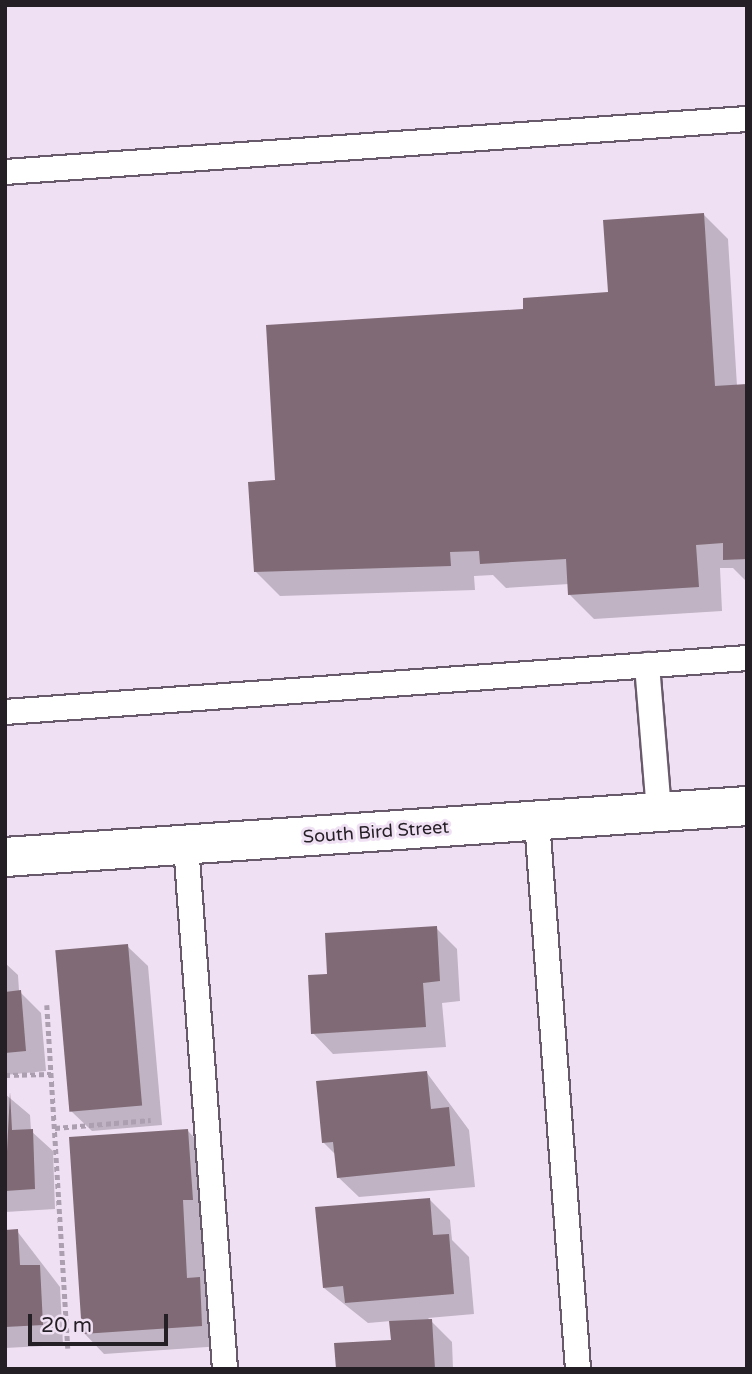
<!DOCTYPE html>
<style>
body{margin:0}
#map{position:relative;width:752px;height:1374px;overflow:hidden;background:#f0e0f4;font-family:"Varela Round",sans-serif}
div>[style]{position:absolute}
.shadow>*{inset:0;background:#0003}
.building>*{inset:0;background:#7f6a76;transform-origin:0 0}
.path>*{height:4.5px;margin-top:-2.25px;transform-origin:0;background:repeating-linear-gradient(90deg,#ac9faf 0 5px,transparent 0 8.5px)}
.roads{filter:drop-shadow(2px 0 #695a6b) drop-shadow(-2px 0 #695a6b) drop-shadow(0 2px #695a6b) drop-shadow(0 -2px #695a6b)}
.service>*{height:24px;margin:-12px;padding:0 12px;transform-origin:12px;border-radius:12px;background:#fff}
.minor>*{height:38px;margin:-19px;padding:0 19px;transform-origin:19px;border-radius:19px;background:#fff}
span{translate:-50% -50%;white-space:nowrap;text-align:center;line-height:1.15;-webkit-text-stroke:6px #f0e0f4;paint-order:stroke}
.street-label{font-size:18px;color:#241e25}
.frame{position:absolute;inset:0;border:7px solid #241e25;pointer-events:none}
.scale{position:absolute;left:28px;top:1314px;width:140px;height:32px;box-sizing:border-box;border:4px solid #241e25;border-top:0;padding-left:9px;font-size:21px;line-height:24px;white-space:nowrap;color:#241e25;-webkit-text-stroke:5px #f0e0f4;paint-order:stroke}
</style>
<div id="map">
<div class="shadow">
<i style="clip-path:polygon(704px 215px,728px 239px,737px 386px,747px 385px,747px 582px,733px 568px,720px 568px,722px 611px,594px 619px,569px 594px,569px 584px,506px 588px,493px 575px,474px 576px,475px 590px,280px 596px,256px 572px,277px 482px,525px 310px,610px 294px)"></i>
<i style="clip-path:polygon(436px 928px,457px 949px,460px 1001px,442px 1003px,446px 1047px,333px 1054px,313px 1033px,329px 976px)"></i>
<i style="clip-path:polygon(127px 946px,148px 966px,162px 1125px,92px 1131px,71px 1111px)"></i>
<i style="clip-path:polygon(5px 963px,18px 975px,19px 991px,41px 1013px,46px 1071px,5px 1075px)"></i>
<i style="clip-path:polygon(427px 1073px,469px 1130px,475px 1187px,359px 1197px,338px 1177px,336px 1155px,323px 1142px)"></i>
<i style="clip-path:polygon(5px 1094px,30px 1115px,31px 1131px,53px 1151px,55px 1209px,5px 1212px)"></i>
<i style="clip-path:polygon(188px 1131px,208px 1152px,202px 1220px,206px 1286px,220px 1300px,222px 1346px,104px 1354px,84px 1333px)"></i>
<i style="clip-path:polygon(429px 1199px,450px 1220px,452px 1240px,469px 1257px,474px 1314px,428px 1318px,452px 1342px,453px 1369px,337px 1369px,393px 1342px,391px 1321px,368px 1323px,324px 1288px)"></i>
<i style="clip-path:polygon(17px 1231px,60px 1287px,63px 1345px,5px 1348px,5px 1232px)"></i>
</div>
<div class="building">
<i style="clip-path:polygon(704px 213px,715px 386px,747px 384px,747px 559px,723px 560px,723px 543px,696px 545px,699px 587px,568px 595px,566px 559px,480px 564px,479px 551px,450px 552px,451px 566px,254px 572px,248px 482px,275px 480px,266px 325px,523px 309px,523px 298px,608px 292px,603px 220px)"></i>
<i style="clip-path:polygon(437px 926px,440px 981px,423px 983px,426px 1027px,311px 1034px,308px 975px,327px 974px,325px 933px)"></i>
<i style="left:128px;top:944px;width:162px;height:73px;rotate:85deg"></i>
<i style="clip-path:polygon(21px 990px,26px 1051px,5px 1053px,5px 992px)"></i>
<i style="clip-path:polygon(427px 1071px,431px 1109px,449px 1107px,455px 1166px,337px 1178px,333px 1142px,322px 1143px,316px 1081px)"></i>
<i style="clip-path:polygon(10px 1092px,12px 1130px,33px 1129px,35px 1189px,5px 1191px)"></i>
<i style="clip-path:polygon(188px 1129px,193px 1200px,183px 1200px,187px 1278px,200px 1277px,202px 1326px,82px 1334px,69px 1137px)"></i>
<i style="clip-path:polygon(430px 1198px,433px 1235px,449px 1234px,454px 1294px,345px 1303px,343px 1286px,323px 1288px,315px 1207px)"></i>
<i style="clip-path:polygon(18px 1229px,20px 1265px,40px 1265px,43px 1325px,5px 1327px,5px 1230px)"></i>
<i style="clip-path:polygon(432px 1319px,435px 1369px,336px 1369px,334px 1343px,391px 1340px,389px 1321px)"></i>
</div>
<div class="path">
<i style="left:47px;top:1005px;width:344px;rotate:86.5deg"></i>
<i style="left:5px;top:1075px;width:46px;rotate:-1.2deg"></i>
<i style="left:55px;top:1128px;width:96px;rotate:-4.8deg"></i>
</div>
<div class="roads">
<div class="service">
<i style="left:5px;top:172px;width:744px;rotate:-4.09deg"></i>
<i style="left:647px;top:665px;width:147px;rotate:85.3deg"></i>
<i style="left:5px;top:712px;width:744px;rotate:-4.16deg"></i>
<i style="left:537px;top:821px;width:550px;rotate:85.72deg"></i>
<i style="left:186px;top:845px;width:525px;rotate:85.74deg"></i>
</div>
<div class="minor">
<i style="left:5px;top:857px;width:744px;rotate:-3.93deg"></i>
</div>
</div>
<div class="street-label">
<span style="left:376px;top:832px;rotate:-4deg">South Bird Street</span>
</div>
<div class="frame"></div>
<div class="scale">20 m</div>
</div>
